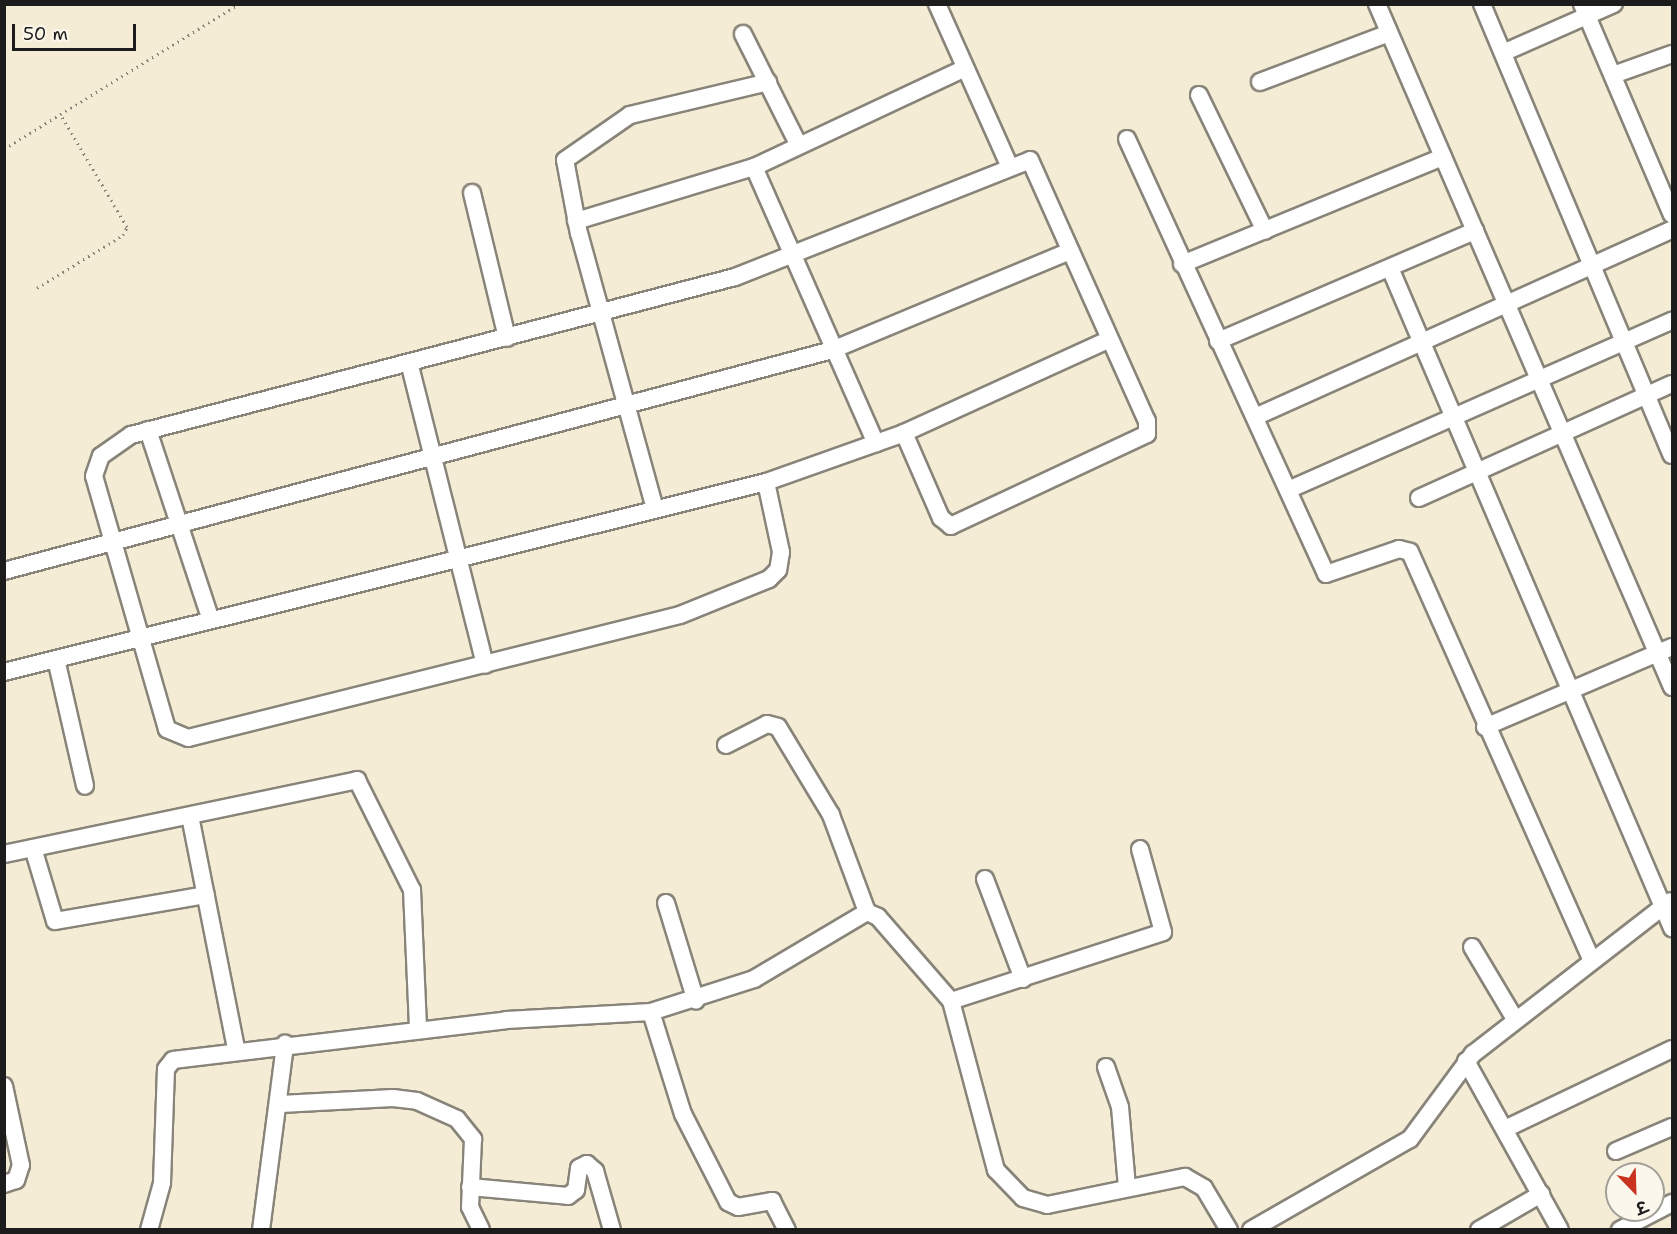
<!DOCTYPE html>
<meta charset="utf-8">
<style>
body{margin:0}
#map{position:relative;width:1677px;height:1234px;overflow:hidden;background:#f5ecd6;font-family:"Shantell Sans","Playpen Sans Deva",sans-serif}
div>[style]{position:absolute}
.path>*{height:3px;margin-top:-1.5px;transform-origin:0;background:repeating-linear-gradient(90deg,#888479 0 1.5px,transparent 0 6px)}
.roads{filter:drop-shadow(2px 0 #888479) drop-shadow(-2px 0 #888479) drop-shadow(0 2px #888479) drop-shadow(0 -2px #888479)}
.minor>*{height:16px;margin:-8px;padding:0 8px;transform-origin:8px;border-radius:8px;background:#fff}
span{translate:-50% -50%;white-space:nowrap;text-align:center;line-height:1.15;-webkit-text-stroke:4.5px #fbf7ec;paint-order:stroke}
.frame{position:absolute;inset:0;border:6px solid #1c1c1c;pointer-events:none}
.north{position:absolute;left:1605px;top:1162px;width:60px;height:60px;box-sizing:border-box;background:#fbf7ec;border:2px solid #a29f99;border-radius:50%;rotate:157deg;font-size:16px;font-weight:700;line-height:24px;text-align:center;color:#1c1c1c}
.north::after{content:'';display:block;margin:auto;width:21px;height:27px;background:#c8321e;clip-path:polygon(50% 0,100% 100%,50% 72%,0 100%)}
.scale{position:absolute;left:12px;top:24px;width:124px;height:27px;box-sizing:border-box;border:3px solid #1c1c1c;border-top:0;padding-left:8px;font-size:18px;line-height:21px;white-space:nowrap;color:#1c1c1c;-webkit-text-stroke:4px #fbf7ec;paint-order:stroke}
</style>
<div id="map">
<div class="path">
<i style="left:4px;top:149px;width:276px;rotate:-31.7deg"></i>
<i style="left:37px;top:288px;width:101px;rotate:-31.6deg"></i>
<i style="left:123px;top:235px;width:9px;rotate:-63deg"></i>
<i style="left:127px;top:227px;width:130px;rotate:-120.5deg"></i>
</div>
<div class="roads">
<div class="minor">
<i style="left:937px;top:4px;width:176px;rotate:65.9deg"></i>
<i style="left:1377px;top:4px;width:744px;rotate:66.64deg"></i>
<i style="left:1482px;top:4px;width:489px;rotate:67.2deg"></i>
<i style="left:1582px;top:4px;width:229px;rotate:66.9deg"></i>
<i style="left:743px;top:34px;width:123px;rotate:63.4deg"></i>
<i style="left:1505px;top:52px;width:119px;rotate:-23.8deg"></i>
<i style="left:1613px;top:75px;width:63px;rotate:-19.6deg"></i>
<i style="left:1260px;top:82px;width:138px;rotate:-20.8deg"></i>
<i style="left:1199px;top:95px;width:151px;rotate:64.1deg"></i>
<i style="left:1127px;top:139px;width:478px;rotate:65.4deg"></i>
<i style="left:1326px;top:574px;width:77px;rotate:-18.9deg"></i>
<i style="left:1399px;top:549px;width:11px;rotate:15deg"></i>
<i style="left:1410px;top:552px;width:447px;rotate:66deg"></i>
<i style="left:754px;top:167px;width:302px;rotate:66.2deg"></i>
<i style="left:472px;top:193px;width:149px;rotate:76.4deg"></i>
<i style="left:576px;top:221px;width:186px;rotate:-16.9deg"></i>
<i style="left:754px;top:167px;width:233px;rotate:-25.1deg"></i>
<i style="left:1182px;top:264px;width:282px;rotate:-22.3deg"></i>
<i style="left:1390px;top:268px;width:718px;rotate:66.86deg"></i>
<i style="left:1218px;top:341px;width:280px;rotate:-23.2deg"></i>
<i style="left:410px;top:366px;width:308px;rotate:75.9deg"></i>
<i style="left:1255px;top:417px;width:457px;rotate:-24.2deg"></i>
<i style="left:148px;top:430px;width:198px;rotate:71.7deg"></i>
<i style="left:766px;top:482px;width:72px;rotate:77.9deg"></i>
<i style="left:781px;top:552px;width:18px;rotate:99deg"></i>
<i style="left:778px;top:570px;width:13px;rotate:135deg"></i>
<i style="left:769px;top:579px;width:96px;rotate:158deg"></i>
<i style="left:680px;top:615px;width:507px;rotate:165.96deg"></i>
<i style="left:188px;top:738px;width:23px;rotate:-157deg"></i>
<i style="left:167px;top:729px;width:263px;rotate:-106.1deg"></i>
<i style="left:94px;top:476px;width:21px;rotate:-71deg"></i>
<i style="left:101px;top:456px;width:37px;rotate:-35deg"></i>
<i style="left:131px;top:435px;width:624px;rotate:-14.66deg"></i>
<i style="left:735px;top:277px;width:317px;rotate:-21.6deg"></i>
<i style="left:1030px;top:160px;width:286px;rotate:65.9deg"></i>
<i style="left:1147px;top:421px;width:13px;rotate:90deg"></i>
<i style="left:1147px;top:434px;width:217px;rotate:154.9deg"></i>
<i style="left:951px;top:526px;width:13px;rotate:-141deg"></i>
<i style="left:941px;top:518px;width:93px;rotate:-113.5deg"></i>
<i style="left:1288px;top:490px;width:420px;rotate:-23.8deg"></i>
<i style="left:1419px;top:498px;width:277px;rotate:-24.3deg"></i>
<i style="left:655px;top:509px;width:285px;rotate:-105.4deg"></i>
<i style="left:579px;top:234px;width:75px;rotate:-100.7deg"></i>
<i style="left:565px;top:160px;width:79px;rotate:-34.7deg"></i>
<i style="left:630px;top:115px;width:142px;rotate:-13.4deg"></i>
<i style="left:4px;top:571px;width:857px;rotate:-14.94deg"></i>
<i style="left:832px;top:350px;width:258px;rotate:-22.6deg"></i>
<i style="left:56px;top:659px;width:130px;rotate:77.1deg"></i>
<i style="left:4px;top:672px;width:785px;rotate:-14deg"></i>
<i style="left:766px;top:482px;width:146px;rotate:-19.5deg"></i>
<i style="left:904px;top:433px;width:224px;rotate:-24.5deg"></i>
<i style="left:1485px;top:727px;width:203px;rotate:-23.2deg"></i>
<i style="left:726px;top:745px;width:46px;rotate:-27.1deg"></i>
<i style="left:767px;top:724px;width:11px;rotate:15deg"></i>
<i style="left:778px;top:727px;width:103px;rotate:58.9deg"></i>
<i style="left:831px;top:815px;width:103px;rotate:69.6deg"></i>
<i style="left:190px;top:816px;width:237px;rotate:78.8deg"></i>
<i style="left:33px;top:848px;width:76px;rotate:73.2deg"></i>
<i style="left:55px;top:921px;width:153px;rotate:-9.8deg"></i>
<i style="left:4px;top:854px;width:361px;rotate:-11.8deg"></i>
<i style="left:357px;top:780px;width:123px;rotate:63.4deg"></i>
<i style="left:412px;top:890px;width:140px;rotate:87.5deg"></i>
<i style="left:985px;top:879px;width:107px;rotate:69.2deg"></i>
<i style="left:666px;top:903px;width:102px;rotate:73deg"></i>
<i style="left:1472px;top:947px;width:84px;rotate:59.2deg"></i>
<i style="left:951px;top:1001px;width:223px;rotate:-18deg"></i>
<i style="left:1163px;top:932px;width:86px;rotate:-105.5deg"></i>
<i style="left:651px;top:1012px;width:107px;rotate:72.6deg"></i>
<i style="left:683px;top:1114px;width:99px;rotate:62.9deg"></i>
<i style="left:728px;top:1202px;width:11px;rotate:27deg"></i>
<i style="left:738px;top:1207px;width:35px;rotate:-10deg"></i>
<i style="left:772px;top:1201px;width:33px;rotate:63deg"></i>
<i style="left:1466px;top:1061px;width:193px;rotate:60.9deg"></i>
<i style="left:1106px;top:1067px;width:42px;rotate:70.7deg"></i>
<i style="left:1120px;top:1107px;width:80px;rotate:85deg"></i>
<i style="left:4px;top:1086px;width:81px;rotate:77.9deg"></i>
<i style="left:21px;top:1165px;width:16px;rotate:108deg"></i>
<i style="left:16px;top:1180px;width:13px;rotate:162deg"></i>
<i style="left:281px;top:1104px;width:112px;rotate:-3.1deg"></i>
<i style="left:393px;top:1098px;width:24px;rotate:7deg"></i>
<i style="left:417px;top:1101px;width:44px;rotate:24.2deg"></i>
<i style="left:457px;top:1119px;width:26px;rotate:51deg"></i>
<i style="left:473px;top:1139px;width:68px;rotate:92.5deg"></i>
<i style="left:470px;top:1207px;width:25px;rotate:64deg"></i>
<i style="left:1507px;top:1128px;width:183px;rotate:-25.6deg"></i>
<i style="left:1616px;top:1151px;width:61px;rotate:-23.2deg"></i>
<i style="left:470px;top:1187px;width:98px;rotate:5.2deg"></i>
<i style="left:568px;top:1196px;width:10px;rotate:-37deg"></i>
<i style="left:576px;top:1190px;width:22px;rotate:-82deg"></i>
<i style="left:579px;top:1168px;width:9px;rotate:-27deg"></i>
<i style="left:587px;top:1164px;width:11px;rotate:41deg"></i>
<i style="left:595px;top:1171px;width:61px;rotate:73.9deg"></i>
<i style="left:149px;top:1230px;width:49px;rotate:-74.5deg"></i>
<i style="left:162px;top:1183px;width:114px;rotate:-88deg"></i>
<i style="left:166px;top:1069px;width:11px;rotate:-52deg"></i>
<i style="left:173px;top:1060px;width:335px;rotate:-6.8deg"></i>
<i style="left:506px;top:1020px;width:145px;rotate:-3.2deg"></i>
<i style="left:651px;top:1012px;width:108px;rotate:-17.8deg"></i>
<i style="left:754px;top:979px;width:131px;rotate:-30.7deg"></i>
<i style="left:867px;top:912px;width:12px;rotate:24deg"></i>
<i style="left:878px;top:917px;width:111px;rotate:49deg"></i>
<i style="left:951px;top:1001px;width:175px;rotate:75.1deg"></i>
<i style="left:996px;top:1170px;width:39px;rotate:46deg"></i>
<i style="left:1023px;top:1198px;width:25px;rotate:16deg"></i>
<i style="left:1047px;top:1205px;width:141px;rotate:-11.5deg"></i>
<i style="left:1185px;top:1177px;width:22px;rotate:30deg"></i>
<i style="left:1204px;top:1188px;width:49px;rotate:59.2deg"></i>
<i style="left:261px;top:1230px;width:188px;rotate:-82.6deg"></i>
<i style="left:1251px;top:1230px;width:183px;rotate:-29.8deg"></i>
<i style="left:1410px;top:1139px;width:106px;rotate:-53.5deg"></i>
<i style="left:1473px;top:1054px;width:249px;rotate:-37.8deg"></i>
<i style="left:1479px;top:1230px;width:72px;rotate:-30.1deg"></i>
<i style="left:1620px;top:1230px;width:59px;rotate:-27.4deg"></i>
</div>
</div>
<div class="frame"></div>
<div class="north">उ</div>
<div class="scale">50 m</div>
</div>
